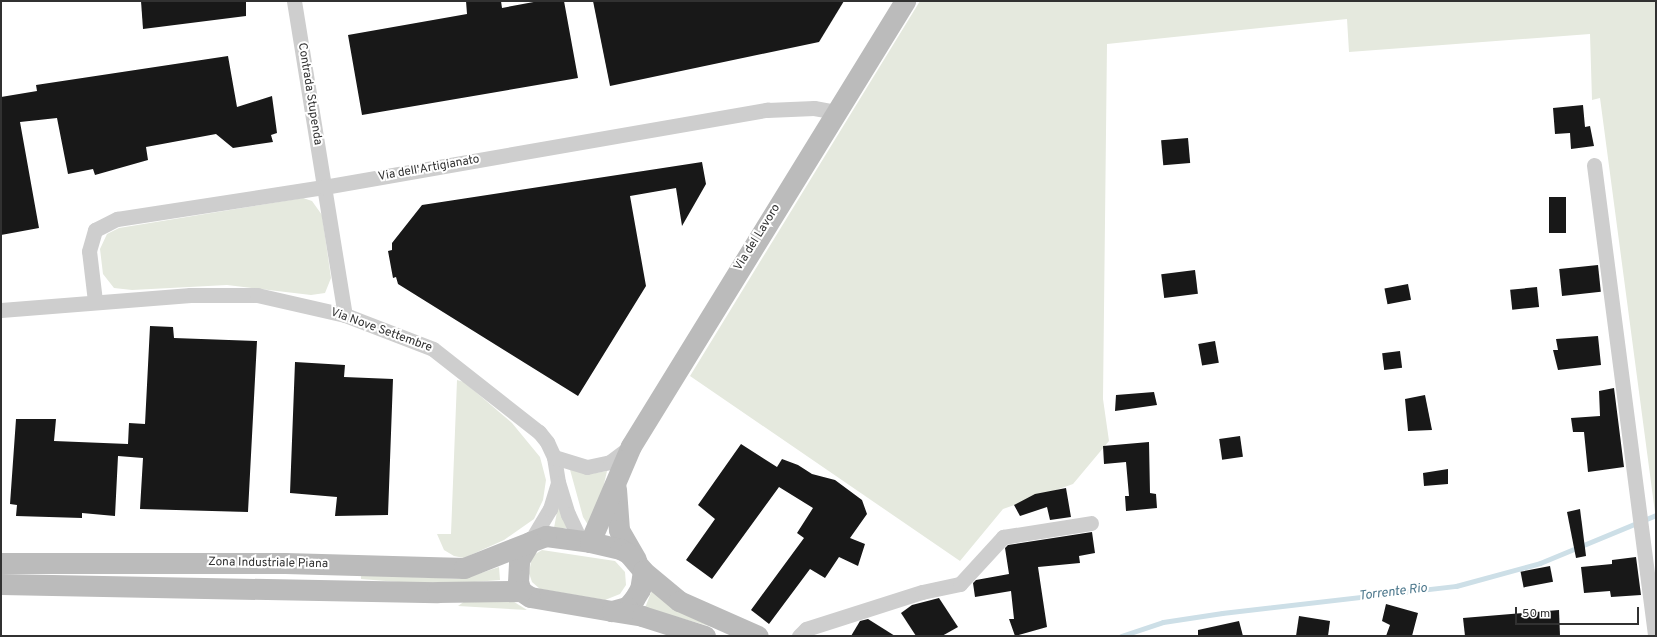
<!DOCTYPE html>
<style>
body{margin:0}
#map{position:relative;width:1657px;height:637px;overflow:hidden;background:#fff;font-family:Overpass,sans-serif}
div>[style]{position:absolute}
.green>*{inset:0;background:#e5e9de}
.stream>*{height:5px;margin:-2.5px;padding:0 2.5px;transform-origin:2.5px;border-radius:2.5px;background:#cddfe7}
.building>*{inset:0;background:#181818;transform-origin:0 0}
.street>*{height:15px;margin:-7.5px;padding:0 7.5px;transform-origin:7.5px;border-radius:7.5px;background:#cecece}
.secondary>*{height:21px;margin:-10.5px;padding:0 10.5px;transform-origin:10.5px;border-radius:10.5px;background:#bbb}
span{translate:-50% -50%;white-space:nowrap;text-align:center;line-height:1.15;-webkit-text-stroke:4px #fff;paint-order:stroke}
.street-label{font-size:12px;color:#313131}
.water-label{font-size:13px;color:#49758a;font-style:italic}
.frame{position:absolute;inset:0;border:2px solid #313131;pointer-events:none}
.scale{position:absolute;left:1515px;top:607px;width:124px;height:18px;box-sizing:border-box;border:2px solid #313131;border-top:0;padding-left:5px;font-size:12px;line-height:14px;white-space:nowrap;color:#313131;-webkit-text-stroke:3px #fff;paint-order:stroke}
</style>
<div id="map">
<div class="green">
<i style="clip-path:polygon(920px 1px,1656px 1px,1656px 520px,1600px 98px,1592px 100px,1590px 34px,1349px 52px,1347px 19px,1107px 44px,1103px 399px,1109px 441px,1073px 484px,1003px 509px,960px 561px,690px 376px)"></i>
<i style="clip-path:polygon(303px 198px,312px 201px,322px 215px,331px 278px,325px 293px,311px 295px,227px 285px,132px 290px,114px 288px,103px 274px,100px 249px,107px 234px,119px 228px)"></i>
<i style="clip-path:polygon(457px 380px,464px 382px,512px 423px,540px 457px,546px 480px,543px 500px,534px 519px,504px 540px,464px 558px,454px 556px,444px 550px,437px 534px,451px 534px)"></i>
<i style="clip-path:polygon(569px 466px,590px 474px,607px 471px,595px 523px,588px 525px,583px 517px)"></i>
<i style="clip-path:polygon(559px 501px,569px 528px,554px 528px)"></i>
<i style="clip-path:polygon(542px 550px,615px 561px,625px 572px,626px 585px,620px 594px,605px 600px,540px 589px,532px 582px,529px 573px,532px 556px)"></i>
<i style="clip-path:polygon(499px 567px,500px 580px,435px 585px,361px 579px,361px 575px,463px 579px)"></i>
<i style="clip-path:polygon(652px 590px,723px 630px,645px 608px)"></i>
<i style="clip-path:polygon(469px 598px,511px 600px,527px 610px,458px 606px)"></i>
</div>
<div class="stream">
<i style="left:1121px;top:636px;width:44px;rotate:-18.4deg"></i>
<i style="left:1163px;top:622px;width:60px;rotate:-8.7deg"></i>
<i style="left:1222px;top:613px;width:236px;rotate:-6.6deg"></i>
<i style="left:1456px;top:586px;width:87px;rotate:-15.3deg"></i>
<i style="left:1540px;top:563px;width:126px;rotate:-22.5deg"></i>
</div>
<div class="building">
<i style="clip-path:polygon(141px 1px,246px 1px,246px 16px,143px 29px)"></i>
<i style="clip-path:polygon(466px 1px,501px 1px,502px 8px,539px 1px,564px 1px,578px 78px,362px 115px,348px 35px,467px 14px)"></i>
<i style="clip-path:polygon(593px 1px,844px 1px,819px 42px,610px 86px)"></i>
<i style="clip-path:polygon(228px 56px,237px 107px,272px 96px,277px 133px,271px 135px,273px 142px,233px 148px,216px 134px,146px 147px,148px 160px,95px 175px,93px 169px,68px 174px,57px 118px,20px 122px,39px 228px,1px 235px,1px 97px,37px 91px,36px 85px)"></i>
<i style="clip-path:polygon(1583px 105px,1585px 127px,1590px 126px,1594px 146px,1571px 149px,1570px 133px,1555px 134px,1553px 108px)"></i>
<i style="left:1188px;top:138px;width:25px;height:27px;rotate:85deg"></i>
<i style="clip-path:polygon(702px 162px,706px 184px,682px 226px,676px 188px,630px 196px,646px 286px,578px 396px,398px 284px,396px 277px,393px 278px,388px 251px,392px 250px,392px 243px,422px 205px)"></i>
<i style="left:1549px;top:197px;width:17px;height:36px"></i>
<i style="left:1598px;top:265px;width:27px;height:39px;rotate:84deg"></i>
<i style="left:1195px;top:270px;width:24px;height:34px;rotate:83deg"></i>
<i style="left:1408px;top:284px;width:16px;height:24px;rotate:79deg"></i>
<i style="left:1537px;top:287px;width:20px;height:27px;rotate:84deg"></i>
<i style="clip-path:polygon(150px 326px,173px 327px,174px 338px,257px 341px,248px 512px,140px 509px,143px 458px,118px 456px,115px 516px,82px 513px,82px 518px,16px 516px,17px 505px,10px 504px,16px 419px,56px 419px,54px 441px,128px 444px,129px 423px,145px 424px)"></i>
<i style="clip-path:polygon(1598px 336px,1601px 365px,1558px 370px,1553px 350px,1558px 350px,1556px 339px)"></i>
<i style="left:1215px;top:341px;width:22px;height:17px;rotate:80deg"></i>
<i style="left:1400px;top:351px;width:17px;height:18px;rotate:83deg"></i>
<i style="clip-path:polygon(295px 362px,345px 365px,344px 377px,393px 379px,388px 515px,335px 516px,337px 497px,290px 493px)"></i>
<i style="clip-path:polygon(1614px 388px,1624px 467px,1588px 472px,1584px 432px,1573px 432px,1571px 418px,1600px 416px,1599px 391px)"></i>
<i style="clip-path:polygon(1154px 392px,1157px 405px,1115px 411px,1116px 395px)"></i>
<i style="clip-path:polygon(1425px 395px,1432px 430px,1408px 431px,1405px 399px)"></i>
<i style="left:1240px;top:436px;width:21px;height:21px;rotate:82deg"></i>
<i style="clip-path:polygon(1149px 442px,1150px 493px,1156px 494px,1157px 508px,1126px 511px,1125px 496px,1129px 496px,1126px 462px,1104px 464px,1103px 446px)"></i>
<i style="clip-path:polygon(741px 444px,777px 467px,782px 459px,798px 465px,812px 474px,835px 480px,862px 500px,867px 514px,850px 538px,865px 544px,858px 566px,839px 557px,825px 578px,810px 569px,769px 624px,751px 610px,804px 538px,797px 533px,813px 508px,779px 487px,712px 579px,686px 560px,715px 519px,698px 505px)"></i>
<i style="clip-path:polygon(1448px 469px,1448px 484px,1424px 486px,1423px 473px)"></i>
<i style="clip-path:polygon(1066px 488px,1071px 517px,1050px 520px,1047px 507px,1020px 516px,1014px 505px,1035px 494px)"></i>
<i style="clip-path:polygon(1580px 509px,1586px 556px,1576px 558px,1567px 512px)"></i>
<i style="clip-path:polygon(1092px 532px,1095px 553px,1079px 556px,1080px 563px,1038px 567px,1047px 627px,1015px 636px,1009px 619px,1014px 619px,1011px 591px,975px 597px,973px 583px,976px 580px,1009px 574px,1005px 548px,1008px 545px)"></i>
<i style="clip-path:polygon(1636px 557px,1641px 595px,1611px 597px,1610px 591px,1584px 593px,1581px 567px,1612px 564px,1612px 560px)"></i>
<i style="left:1550px;top:566px;width:16px;height:30px;rotate:79deg"></i>
<i style="clip-path:polygon(939px 598px,958px 627px,942px 636px,916px 636px,901px 613px,912px 605px)"></i>
<i style="clip-path:polygon(1386px 604px,1418px 613px,1412px 636px,1386px 636px,1390px 625px,1382px 621px)"></i>
<i style="clip-path:polygon(1559px 610px,1560px 636px,1465px 636px,1463px 618px)"></i>
<i style="clip-path:polygon(1299px 616px,1330px 621px,1328px 636px,1296px 636px)"></i>
<i style="clip-path:polygon(868px 619px,895px 636px,851px 636px,860px 621px)"></i>
<i style="clip-path:polygon(1239px 621px,1243px 636px,1198px 636px,1198px 630px)"></i>
</div>
<div class="street">
<i style="left:294px;top:1px;width:318px;rotate:80.8deg"></i>
<i style="left:1594px;top:165px;width:475px;rotate:82.6deg"></i>
<i style="left:95px;top:301px;width:50px;rotate:-96.8deg"></i>
<i style="left:89px;top:251px;width:22px;rotate:-74deg"></i>
<i style="left:95px;top:230px;width:25px;rotate:-27deg"></i>
<i style="left:117px;top:219px;width:209px;rotate:-8.8deg"></i>
<i style="left:324px;top:187px;width:450px;rotate:-9.9deg"></i>
<i style="left:767px;top:110px;width:47px;rotate:-2.4deg"></i>
<i style="left:814px;top:108px;width:22px;rotate:10deg"></i>
<i style="left:1px;top:310px;width:190px;rotate:-4.5deg"></i>
<i style="left:190px;top:295px;width:67px"></i>
<i style="left:257px;top:295px;width:90px;rotate:12.8deg"></i>
<i style="left:345px;top:315px;width:94px;rotate:21.1deg"></i>
<i style="left:433px;top:349px;width:135px;rotate:38.1deg"></i>
<i style="left:539px;top:432px;width:13px;rotate:51deg"></i>
<i style="left:547px;top:442px;width:17px;rotate:65deg"></i>
<i style="left:554px;top:457px;width:25px;rotate:81deg"></i>
<i style="left:558px;top:482px;width:34px;rotate:73deg"></i>
<i style="left:568px;top:514px;width:29px;rotate:65deg"></i>
<i style="left:554px;top:457px;width:34px;rotate:17deg"></i>
<i style="left:587px;top:467px;width:24px;rotate:-12deg"></i>
<i style="left:610px;top:462px;width:25px;rotate:-37deg"></i>
<i style="left:530px;top:542px;width:39px;rotate:-59deg"></i>
<i style="left:550px;top:509px;width:27px;rotate:-73deg"></i>
<i style="left:799px;top:636px;width:10px;rotate:-45deg"></i>
<i style="left:806px;top:629px;width:122px;rotate:-17.7deg"></i>
<i style="left:922px;top:592px;width:39px;rotate:-12deg"></i>
<i style="left:960px;top:584px;width:64px;rotate:-47.5deg"></i>
<i style="left:1003px;top:537px;width:89px;rotate:-9deg"></i>
</div>
<div class="secondary">
<i style="left:616px;top:489px;width:41px;rotate:85.8deg"></i>
<i style="left:619px;top:530px;width:34px;rotate:60deg"></i>
<i style="left:546px;top:536px;width:44px;rotate:7.8deg"></i>
<i style="left:590px;top:542px;width:31px;rotate:13deg"></i>
<i style="left:620px;top:549px;width:9px;rotate:27deg"></i>
<i style="left:628px;top:553px;width:23px;rotate:50deg"></i>
<i style="left:643px;top:571px;width:18px;rotate:99deg"></i>
<i style="left:640px;top:589px;width:12px;rotate:121deg"></i>
<i style="left:634px;top:599px;width:11px;rotate:131deg"></i>
<i style="left:627px;top:607px;width:16px;rotate:165deg"></i>
<i style="left:612px;top:611px;width:83px;rotate:-170.3deg"></i>
<i style="left:530px;top:597px;width:11px;rotate:-146deg"></i>
<i style="left:521px;top:591px;width:9px;rotate:-108deg"></i>
<i style="left:518px;top:582px;width:22px;rotate:-87deg"></i>
<i style="left:519px;top:560px;width:21px;rotate:-59deg"></i>
<i style="left:530px;top:542px;width:17px;rotate:-21deg"></i>
<i style="left:590px;top:542px;width:104px;rotate:-66.9deg"></i>
<i style="left:631px;top:446px;width:523px;rotate:-58.38deg"></i>
<i style="left:1px;top:563px;width:284px"></i>
<i style="left:285px;top:563px;width:179px;rotate:1.6deg"></i>
<i style="left:464px;top:568px;width:71px;rotate:-21.5deg"></i>
<i style="left:643px;top:571px;width:47px;rotate:39.8deg"></i>
<i style="left:679px;top:601px;width:86px;rotate:23.9deg"></i>
<i style="left:1px;top:584px;width:436px;rotate:1.1deg"></i>
<i style="left:437px;top:592px;width:84px;rotate:-0.7deg"></i>
<i style="left:612px;top:611px;width:30px;rotate:9deg"></i>
<i style="left:642px;top:616px;width:66px;rotate:17.6deg"></i>
</div>
<div class="street-label">
<span style="left:309px;top:94px;rotate:81deg">Contrada Stupenda</span>
<span style="left:429px;top:169px;rotate:-10deg">Via dell'Artigianato</span>
<span style="left:758px;top:238px;rotate:-58deg">Via del Lavoro</span>
<span style="left:381px;top:331px;rotate:20deg">Via Nove Settembre</span>
<span style="left:268px;top:564px;rotate:1deg">Zona Industriale Piana</span>
</div>
<div class="water-label">
<span style="left:1393px;top:593px;rotate:-7deg">Torrente Rio</span>
</div>
<div class="frame"></div>
<div class="scale">50 m</div>
</div>
